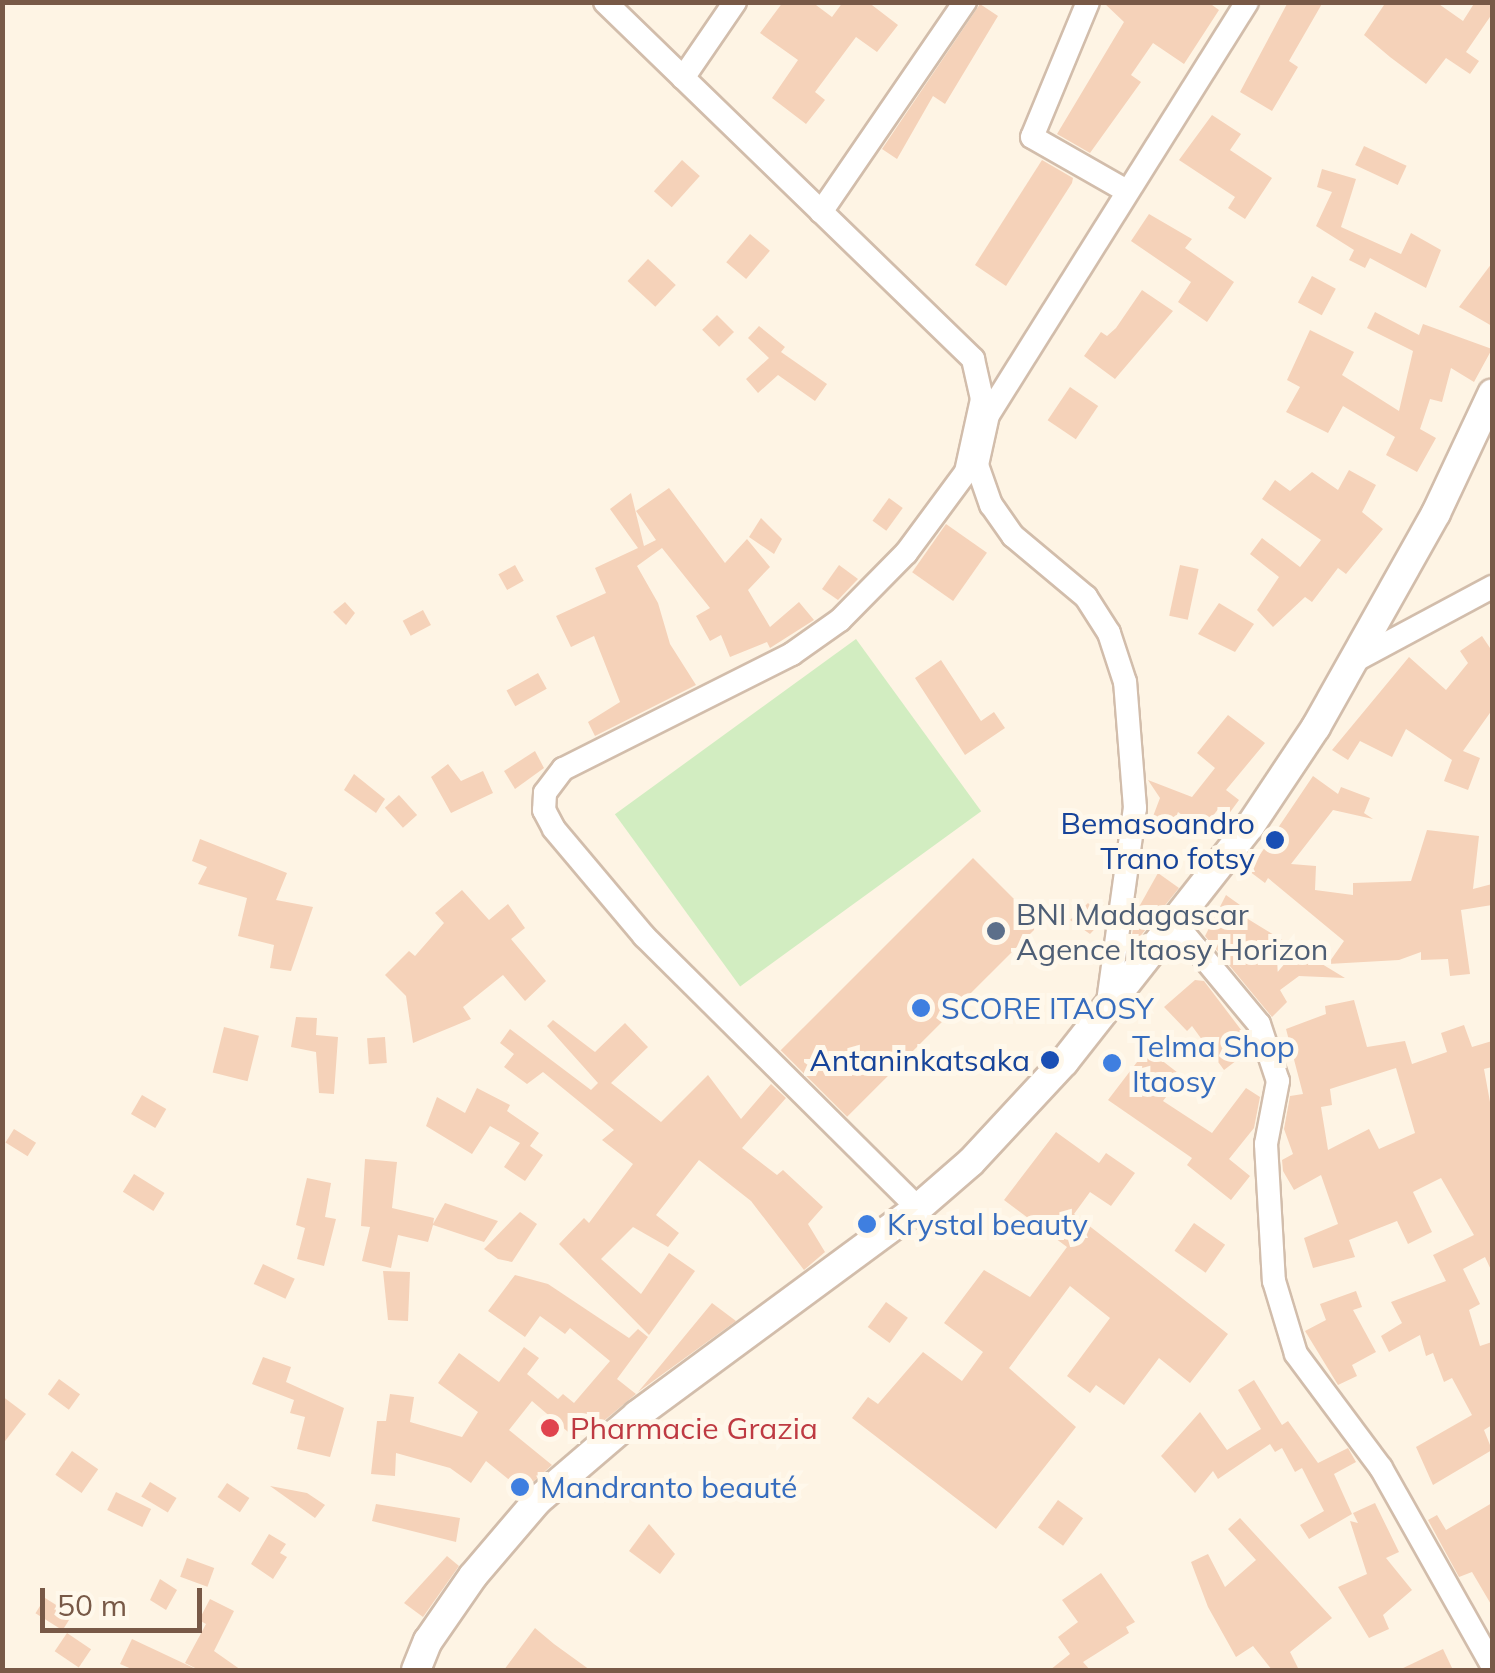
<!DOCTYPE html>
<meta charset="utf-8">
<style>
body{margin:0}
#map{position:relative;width:1495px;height:1673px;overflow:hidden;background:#fef4e4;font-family:Mulish,sans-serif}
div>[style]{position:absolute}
.green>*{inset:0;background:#d2edc1;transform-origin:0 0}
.building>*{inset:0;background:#f5d2b9;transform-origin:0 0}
.roads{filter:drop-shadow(2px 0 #d2bdab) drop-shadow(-2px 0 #d2bdab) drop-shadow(0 2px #d2bdab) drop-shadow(0 -2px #d2bdab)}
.minor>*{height:22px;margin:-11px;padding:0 11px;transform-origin:11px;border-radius:11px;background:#fff}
.tertiary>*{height:28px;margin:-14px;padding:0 14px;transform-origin:14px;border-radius:14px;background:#fff}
.dots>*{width:28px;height:28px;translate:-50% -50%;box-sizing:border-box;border:5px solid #fff8eb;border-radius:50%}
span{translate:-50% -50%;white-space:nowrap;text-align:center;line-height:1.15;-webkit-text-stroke:10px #fff8eb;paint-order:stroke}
.transit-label{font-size:30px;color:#164399}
.right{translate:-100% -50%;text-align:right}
.service-label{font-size:30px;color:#4e5e75}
.left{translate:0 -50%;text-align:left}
.shop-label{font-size:30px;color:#366cbe}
.health-label{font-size:30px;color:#be3a42}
.frame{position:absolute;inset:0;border:5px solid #785947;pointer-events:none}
.scale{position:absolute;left:40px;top:1588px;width:162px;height:45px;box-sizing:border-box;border:5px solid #785947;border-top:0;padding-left:12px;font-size:30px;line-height:35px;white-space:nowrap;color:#785947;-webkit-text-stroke:8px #fff8eb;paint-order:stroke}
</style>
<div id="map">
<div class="green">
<i style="left:856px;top:639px;width:213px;height:298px;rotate:54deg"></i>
</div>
<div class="building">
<i style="clip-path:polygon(783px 2px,812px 2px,832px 17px,843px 2px,868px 2px,898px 25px,877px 52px,856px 37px,815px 92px,825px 100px,806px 124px,772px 98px,798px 60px,760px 33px)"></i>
<i style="clip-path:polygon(1103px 2px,1208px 2px,1219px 10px,1184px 64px,1153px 43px,1131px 75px,1141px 82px,1090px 153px,1057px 134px,1124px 22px)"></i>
<i style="clip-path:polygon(1288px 2px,1323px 2px,1289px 61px,1298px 67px,1272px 111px,1240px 92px)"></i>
<i style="clip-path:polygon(1386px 2px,1436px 2px,1463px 21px,1475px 2px,1492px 2px,1492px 14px,1466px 52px,1479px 61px,1470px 74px,1446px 58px,1426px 84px,1390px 57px,1364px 35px)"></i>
<i style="clip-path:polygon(980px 4px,998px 16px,945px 104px,933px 96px,897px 159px,882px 149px)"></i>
<i style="clip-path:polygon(1212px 115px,1241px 134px,1230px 150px,1272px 178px,1245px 219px,1228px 208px,1235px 197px,1179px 160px)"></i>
<i style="left:1364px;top:146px;width:47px;height:21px;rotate:25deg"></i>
<i style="left:682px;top:160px;width:24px;height:42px;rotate:42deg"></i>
<i style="clip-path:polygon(1042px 160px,1073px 178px,1072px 183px,1006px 286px,975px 265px)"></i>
<i style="clip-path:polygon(1322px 169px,1356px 179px,1341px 227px,1401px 254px,1411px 233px,1441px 250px,1426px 288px,1370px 258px,1365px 268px,1349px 260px,1354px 250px,1316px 226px,1332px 192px,1317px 187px)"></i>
<i style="clip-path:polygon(1149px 214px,1192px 239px,1185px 248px,1234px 282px,1207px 322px,1178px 302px,1191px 282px,1131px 241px)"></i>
<i style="left:750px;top:234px;width:26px;height:37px;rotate:40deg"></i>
<i style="left:648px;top:259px;width:38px;height:30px;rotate:43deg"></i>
<i style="clip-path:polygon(1492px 263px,1492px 326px,1459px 307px)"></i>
<i style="left:1312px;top:276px;width:27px;height:30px;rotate:28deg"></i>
<i style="clip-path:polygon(1142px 290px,1173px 311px,1115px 379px,1084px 356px,1101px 332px,1107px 336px,1116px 328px)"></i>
<i style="clip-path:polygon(1375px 312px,1419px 335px,1423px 324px,1492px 349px,1474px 382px,1451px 368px,1442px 402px,1430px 399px,1420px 429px,1436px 438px,1417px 472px,1386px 455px,1395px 437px,1343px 406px,1328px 433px,1286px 412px,1300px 387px,1287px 380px,1310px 330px,1354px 352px,1342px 375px,1399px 411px,1413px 351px,1367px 328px)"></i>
<i style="left:717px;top:315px;width:24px;height:21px;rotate:45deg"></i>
<i style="clip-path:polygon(759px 326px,785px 347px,781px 352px,827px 384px,815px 401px,778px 375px,758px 393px,746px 379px,769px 358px,748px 338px)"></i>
<i style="left:1070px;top:387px;width:34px;height:40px;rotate:34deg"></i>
<i style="clip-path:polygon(1349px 470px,1376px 485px,1362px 512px,1383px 529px,1346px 574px,1338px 568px,1312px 602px,1305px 597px,1273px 627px,1257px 610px,1279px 577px,1250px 554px,1262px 538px,1300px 567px,1321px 540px,1262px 499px,1275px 480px,1290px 491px,1312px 472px,1338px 490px)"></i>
<i style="clip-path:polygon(669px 488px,725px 563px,747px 539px,770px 567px,748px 590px,770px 627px,799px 602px,814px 620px,770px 648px,767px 642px,730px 657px,721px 635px,710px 641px,696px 616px,710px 608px,662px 548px,637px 566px,658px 603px,670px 644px,696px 685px,595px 736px,588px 722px,620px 702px,594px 636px,571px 647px,556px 616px,606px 593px,595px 568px,638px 548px,610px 509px,631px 493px,644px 546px,656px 540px,636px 511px)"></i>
<i style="left:889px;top:498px;width:17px;height:28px;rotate:36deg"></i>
<i style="clip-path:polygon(761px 518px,782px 539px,774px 554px,749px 537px)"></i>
<i style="left:946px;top:524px;width:50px;height:59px;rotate:35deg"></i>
<i style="left:515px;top:565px;width:18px;height:19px;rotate:61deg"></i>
<i style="clip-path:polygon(839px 565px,858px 579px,838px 600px,822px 589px)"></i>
<i style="left:1180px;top:565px;width:19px;height:52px;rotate:12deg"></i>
<i style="clip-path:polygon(345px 602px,355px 613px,346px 625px,333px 612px)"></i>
<i style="clip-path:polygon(1219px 603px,1254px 624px,1235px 652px,1198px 634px)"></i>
<i style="left:423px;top:610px;width:17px;height:23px;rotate:62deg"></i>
<i style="clip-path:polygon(1482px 636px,1492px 651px,1492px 710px,1463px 751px,1480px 758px,1468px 790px,1444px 781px,1452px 760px,1406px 729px,1392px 757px,1360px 741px,1348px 760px,1332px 750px,1409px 657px,1446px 690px,1468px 663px,1460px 651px)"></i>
<i style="clip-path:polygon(941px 660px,981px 721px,994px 712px,1005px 728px,965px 755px,915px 678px)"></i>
<i style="left:538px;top:673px;width:18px;height:36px;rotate:61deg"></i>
<i style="clip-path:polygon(1228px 715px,1265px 743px,1226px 790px,1239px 800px,1228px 815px,1219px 808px,1202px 830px,1178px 812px,1172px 827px,1152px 819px,1160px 798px,1148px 780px,1192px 797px,1215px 768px,1197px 753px)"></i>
<i style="clip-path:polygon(535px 751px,544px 768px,515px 789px,504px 771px)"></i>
<i style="clip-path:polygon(448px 764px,461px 781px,483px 771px,493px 793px,451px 813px,431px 777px)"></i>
<i style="clip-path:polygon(354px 774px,385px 799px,376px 813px,344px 790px)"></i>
<i style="clip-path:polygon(1313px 776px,1338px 794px,1341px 787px,1370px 798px,1364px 813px,1373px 819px,1333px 810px,1291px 864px,1316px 866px,1315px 890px,1353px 895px,1353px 883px,1411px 881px,1427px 830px,1479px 836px,1473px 889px,1492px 884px,1492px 905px,1461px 910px,1470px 974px,1450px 976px,1448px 959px,1421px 960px,1421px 952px,1399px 960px,1328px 964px,1344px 941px,1268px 878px,1265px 883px,1249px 871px)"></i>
<i style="left:399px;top:795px;width:27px;height:19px;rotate:48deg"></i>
<i style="clip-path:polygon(200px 839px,287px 873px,276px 900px,313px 907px,291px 971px,270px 968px,274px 945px,238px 936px,247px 898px,198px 884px,207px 867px,192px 861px)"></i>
<i style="left:973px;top:858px;width:94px;height:272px;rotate:45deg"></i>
<i style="clip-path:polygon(1158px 873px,1179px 888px,1138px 939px,1132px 935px,1135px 914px)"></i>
<i style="clip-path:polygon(462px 890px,489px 920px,508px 904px,525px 928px,511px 939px,546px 981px,525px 1001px,503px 975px,463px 1007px,471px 1019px,413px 1043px,406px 996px,385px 975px,409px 951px,415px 956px,444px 923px,435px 913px)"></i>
<i style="clip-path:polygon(1226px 895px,1247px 910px,1243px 916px,1345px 978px,1299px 976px,1280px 990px,1287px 1002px,1272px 1017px,1205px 936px)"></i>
<i style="clip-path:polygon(1088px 903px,1104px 919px,1090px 934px,1070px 920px)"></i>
<i style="clip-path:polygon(1195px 980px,1204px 981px,1248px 1039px,1243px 1044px,1249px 1051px,1224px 1070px,1192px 1026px,1187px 1031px,1164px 1007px)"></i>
<i style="clip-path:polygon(evenodd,1354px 1000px,1367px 1047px,1405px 1041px,1412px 1064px,1447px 1052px,1441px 1033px,1464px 1025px,1472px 1047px,1492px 1041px,1492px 1067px,1484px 1069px,1492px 1113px,1492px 1272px,1485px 1257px,1463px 1269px,1480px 1304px,1469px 1310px,1480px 1346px,1492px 1342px,1492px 1425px,1484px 1430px,1492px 1450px,1433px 1485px,1416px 1447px,1472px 1415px,1452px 1378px,1444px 1382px,1433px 1353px,1426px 1356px,1420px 1335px,1389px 1352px,1381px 1336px,1402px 1323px,1391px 1302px,1446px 1281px,1433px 1255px,1474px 1235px,1441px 1178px,1413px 1192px,1432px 1232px,1408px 1244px,1397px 1221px,1349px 1240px,1355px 1257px,1313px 1268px,1304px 1238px,1338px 1224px,1321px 1175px,1294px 1190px,1283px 1171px,1282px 1160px,1293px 1154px,1284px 1129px,1290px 1096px,1303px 1094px,1286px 1029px,1326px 1014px,1325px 1006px,1354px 1000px,1396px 1068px,1415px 1133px,1379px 1149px,1369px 1129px,1328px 1150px,1321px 1107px,1332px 1105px,1330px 1089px,1396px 1068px)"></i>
<i style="clip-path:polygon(296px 1017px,317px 1018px,316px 1035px,338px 1037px,334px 1094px,319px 1093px,316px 1052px,291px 1047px)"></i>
<i style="clip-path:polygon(553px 1020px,595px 1052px,625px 1023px,648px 1047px,611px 1083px,661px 1122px,708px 1075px,741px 1119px,771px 1084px,786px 1098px,742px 1148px,777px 1175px,783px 1170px,823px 1207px,808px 1224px,825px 1252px,804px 1270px,751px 1201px,699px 1160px,656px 1215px,679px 1233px,668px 1247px,633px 1227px,601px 1259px,641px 1294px,669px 1253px,695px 1271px,649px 1335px,559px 1244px,584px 1218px,589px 1223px,633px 1164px,602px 1140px,614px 1130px,543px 1072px,527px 1084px,504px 1067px,514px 1054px,500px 1043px,510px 1029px,591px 1090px,598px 1083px,547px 1026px)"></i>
<i style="left:224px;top:1027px;width:36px;height:47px;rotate:14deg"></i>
<i style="left:385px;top:1037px;width:26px;height:18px;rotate:86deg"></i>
<i style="clip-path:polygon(1147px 1049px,1182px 1076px,1163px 1101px,1212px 1133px,1246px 1088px,1260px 1097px,1254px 1128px,1229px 1159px,1250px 1176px,1231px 1200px,1187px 1165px,1192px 1158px,1108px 1100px)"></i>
<i style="clip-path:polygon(477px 1088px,510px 1105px,507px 1111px,539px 1133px,530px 1146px,543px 1155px,525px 1181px,504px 1167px,520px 1143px,490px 1126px,472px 1154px,426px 1126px,437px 1097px,465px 1113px)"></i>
<i style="left:142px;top:1095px;width:28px;height:22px;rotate:30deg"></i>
<i style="left:14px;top:1129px;width:26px;height:16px;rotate:32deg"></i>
<i style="clip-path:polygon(1056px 1132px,1099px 1163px,1106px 1153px,1135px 1173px,1111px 1206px,1090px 1192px,1074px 1214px,1228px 1334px,1190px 1383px,1159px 1358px,1124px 1405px,1096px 1385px,1090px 1393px,1067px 1376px,1110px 1318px,1070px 1286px,1009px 1368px,1076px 1427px,996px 1529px,852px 1418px,868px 1397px,878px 1404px,923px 1352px,962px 1381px,983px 1352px,944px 1323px,984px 1270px,1030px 1297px,1067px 1247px,1004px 1200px)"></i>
<i style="clip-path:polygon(365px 1159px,397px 1162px,392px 1208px,434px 1218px,433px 1224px,445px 1203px,498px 1221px,484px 1242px,433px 1225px,428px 1242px,398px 1235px,391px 1268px,362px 1261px,370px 1227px,361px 1226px)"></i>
<i style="left:134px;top:1174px;width:36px;height:21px;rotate:32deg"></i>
<i style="clip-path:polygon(307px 1178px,331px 1183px,325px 1217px,336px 1219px,324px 1266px,297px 1259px,305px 1228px,296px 1225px)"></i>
<i style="clip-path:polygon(520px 1212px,537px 1224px,512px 1262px,498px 1259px,484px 1249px)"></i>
<i style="left:1194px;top:1223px;width:38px;height:34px;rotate:35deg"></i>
<i style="left:263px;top:1264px;width:35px;height:22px;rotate:25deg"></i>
<i style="clip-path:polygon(383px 1271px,410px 1272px,408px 1321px,388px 1320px)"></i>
<i style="clip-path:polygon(515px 1275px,548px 1284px,629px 1338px,638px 1329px,648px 1337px,617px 1379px,636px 1394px,600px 1424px,591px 1417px,574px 1437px,532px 1401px,509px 1430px,552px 1465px,523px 1491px,486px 1461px,471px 1483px,450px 1468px,396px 1453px,395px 1476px,371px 1474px,377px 1421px,386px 1421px,390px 1394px,414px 1397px,410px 1422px,462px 1437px,478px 1412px,438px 1383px,459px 1353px,499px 1382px,524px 1347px,539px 1358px,527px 1374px,558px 1399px,563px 1394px,574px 1403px,610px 1361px,570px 1328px,565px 1334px,540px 1316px,525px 1337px,488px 1311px)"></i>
<i style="clip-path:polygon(1356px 1291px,1362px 1307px,1353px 1310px,1376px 1352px,1352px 1365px,1357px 1376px,1338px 1385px,1305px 1331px,1326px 1320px,1320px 1304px)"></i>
<i style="left:886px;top:1302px;width:27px;height:31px;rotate:36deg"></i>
<i style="clip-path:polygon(712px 1303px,736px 1321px,638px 1392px,660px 1366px)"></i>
<i style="clip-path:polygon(263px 1357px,291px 1367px,286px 1382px,344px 1408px,330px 1457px,297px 1449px,305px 1417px,290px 1413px,294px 1400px,252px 1384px)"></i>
<i style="left:59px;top:1379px;width:26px;height:19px;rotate:36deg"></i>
<i style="clip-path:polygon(1254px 1380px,1282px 1425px,1288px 1421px,1318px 1463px,1348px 1448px,1356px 1462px,1334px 1474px,1352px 1514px,1309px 1539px,1300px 1525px,1324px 1511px,1302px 1468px,1295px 1472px,1282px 1448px,1275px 1452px,1270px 1444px,1218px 1479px,1213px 1471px,1195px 1493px,1161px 1456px,1200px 1412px,1227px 1450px,1261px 1429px,1238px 1390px)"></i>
<i style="clip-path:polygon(2px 1396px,26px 1414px,2px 1445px)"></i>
<i style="left:72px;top:1451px;width:32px;height:29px;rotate:35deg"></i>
<i style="left:150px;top:1482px;width:31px;height:17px;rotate:31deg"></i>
<i style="left:227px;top:1483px;width:27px;height:17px;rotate:34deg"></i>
<i style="clip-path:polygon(270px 1486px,307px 1493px,325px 1505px,315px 1518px)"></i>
<i style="left:116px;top:1492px;width:39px;height:20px;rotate:26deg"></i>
<i style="left:1058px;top:1500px;width:31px;height:34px;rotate:36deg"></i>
<i style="clip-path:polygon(1375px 1503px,1399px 1552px,1386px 1558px,1412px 1590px,1383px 1615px,1389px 1629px,1369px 1638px,1338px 1587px,1367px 1574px,1350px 1521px,1358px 1523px,1353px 1513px)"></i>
<i style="clip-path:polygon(1492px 1503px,1492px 1606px,1472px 1572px,1459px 1577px,1428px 1520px,1437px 1515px,1446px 1530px)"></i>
<i style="clip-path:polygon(376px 1504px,460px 1518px,456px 1542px,372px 1521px)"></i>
<i style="clip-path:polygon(1240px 1518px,1332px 1618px,1290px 1652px,1299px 1670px,1272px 1670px,1253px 1646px,1236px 1657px,1208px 1607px,1191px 1562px,1208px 1554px,1225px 1587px,1256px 1560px,1228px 1529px)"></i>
<i style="clip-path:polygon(649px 1524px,675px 1554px,660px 1574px,629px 1551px)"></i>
<i style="clip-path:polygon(269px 1534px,286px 1544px,280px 1553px,287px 1557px,273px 1579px,251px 1564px)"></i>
<i style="clip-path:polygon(447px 1556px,459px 1566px,423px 1617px,404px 1603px)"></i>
<i style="left:187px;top:1558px;width:29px;height:20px;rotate:20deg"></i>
<i style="clip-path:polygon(1101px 1573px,1135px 1622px,1126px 1627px,1129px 1633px,1083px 1662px,1090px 1670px,1050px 1670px,1070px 1654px,1058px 1637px,1078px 1622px,1062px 1600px)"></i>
<i style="clip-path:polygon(160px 1579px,177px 1590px,166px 1610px,150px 1600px)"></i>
<i style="left:45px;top:1598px;width:32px;height:18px;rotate:32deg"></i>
<i style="clip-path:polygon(210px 1599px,234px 1611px,214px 1651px,241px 1670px,199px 1670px,185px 1663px,206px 1624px,199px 1620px)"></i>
<i style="clip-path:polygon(535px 1628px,554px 1644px,590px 1670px,504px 1670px)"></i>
<i style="left:67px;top:1633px;width:29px;height:22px;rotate:34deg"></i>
<i style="clip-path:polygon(132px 1639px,198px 1670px,134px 1670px,120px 1664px)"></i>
<i style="clip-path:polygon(1443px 1649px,1453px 1670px,1399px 1670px)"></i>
</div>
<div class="roads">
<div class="minor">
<i style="left:605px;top:2px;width:513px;rotate:44.13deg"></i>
<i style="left:973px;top:359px;width:41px;rotate:77.3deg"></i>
<i style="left:982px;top:399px;width:75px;rotate:102.4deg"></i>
<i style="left:966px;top:472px;width:101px;rotate:126.5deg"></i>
<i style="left:906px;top:553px;width:94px;rotate:134.6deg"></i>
<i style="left:840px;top:620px;width:59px;rotate:144.7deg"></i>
<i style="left:792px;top:654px;width:256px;rotate:153.3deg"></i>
<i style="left:563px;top:769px;width:30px;rotate:127deg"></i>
<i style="left:545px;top:793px;width:17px;rotate:93deg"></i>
<i style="left:544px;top:810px;width:21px;rotate:62deg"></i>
<i style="left:554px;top:829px;width:140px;rotate:49.9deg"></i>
<i style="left:644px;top:936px;width:386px;rotate:44.8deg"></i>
<i style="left:1088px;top:2px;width:146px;rotate:112.5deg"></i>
<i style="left:1032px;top:137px;width:107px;rotate:29.7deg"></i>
<i style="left:683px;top:78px;width:92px;rotate:-55.6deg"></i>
<i style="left:821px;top:212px;width:255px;rotate:-55.6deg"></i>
<i style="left:1354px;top:661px;width:157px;rotate:-28.2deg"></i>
<i style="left:1175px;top:923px;width:131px;rotate:50.3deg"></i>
<i style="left:1259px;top:1024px;width:60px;rotate:71.6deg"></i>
<i style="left:1278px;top:1081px;width:64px;rotate:100.8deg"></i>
<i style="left:1266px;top:1144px;width:137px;rotate:86.7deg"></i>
<i style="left:1274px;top:1281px;width:76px;rotate:73.2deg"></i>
<i style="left:1296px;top:1354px;width:142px;rotate:53.3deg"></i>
<i style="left:1381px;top:1468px;width:226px;rotate:60.6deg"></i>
<i style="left:1107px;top:1009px;width:203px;rotate:-82.1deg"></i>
<i style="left:1135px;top:808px;width:126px;rotate:-94.5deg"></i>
<i style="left:1125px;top:682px;width:52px;rotate:-108.1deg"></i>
<i style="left:1109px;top:633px;width:43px;rotate:-122.6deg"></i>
<i style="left:1086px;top:597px;width:95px;rotate:-140.1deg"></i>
<i style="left:1013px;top:536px;width:38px;rotate:-125deg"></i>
<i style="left:991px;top:505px;width:42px;rotate:-109.3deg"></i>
<i style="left:977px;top:465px;width:51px;rotate:-77.6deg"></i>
<i style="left:988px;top:415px;width:487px;rotate:-57.9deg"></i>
</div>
<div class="tertiary">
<i style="left:416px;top:1670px;width:31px;rotate:-68deg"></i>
<i style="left:428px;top:1641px;width:79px;rotate:-55.3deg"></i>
<i style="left:473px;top:1576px;width:100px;rotate:-49.5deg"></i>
<i style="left:538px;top:1500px;width:130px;rotate:-40.6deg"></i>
<i style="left:637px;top:1415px;width:349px;rotate:-36.4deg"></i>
<i style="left:918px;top:1208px;width:70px;rotate:-41deg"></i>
<i style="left:971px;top:1162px;width:137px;rotate:-47.1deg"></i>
<i style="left:1064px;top:1062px;width:300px;rotate:-51.8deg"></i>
<i style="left:1250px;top:826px;width:119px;rotate:-56.3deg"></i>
<i style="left:1316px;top:727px;width:245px;rotate:-60.7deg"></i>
<i style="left:1436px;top:513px;width:132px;rotate:-64.8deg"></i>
</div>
</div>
<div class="dots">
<i style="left:1275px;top:840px;background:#1a4fb4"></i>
<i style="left:996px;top:931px;background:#5c6f8a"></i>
<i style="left:921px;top:1008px;background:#3f7fe0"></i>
<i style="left:1050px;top:1060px;background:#1a4fb4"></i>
<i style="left:1112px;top:1063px;background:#3f7fe0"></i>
<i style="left:867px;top:1224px;background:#3f7fe0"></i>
<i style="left:550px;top:1428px;background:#e0444e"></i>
<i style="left:520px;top:1487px;background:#3f7fe0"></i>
</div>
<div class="transit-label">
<span class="right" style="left:1255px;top:840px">Bemasoandro<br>Trano fotsy</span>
<span class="right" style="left:1030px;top:1060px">Antaninkatsaka</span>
</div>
<div class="service-label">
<span class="left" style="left:1016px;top:931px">BNI Madagascar<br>Agence Itaosy Horizon</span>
</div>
<div class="shop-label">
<span class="left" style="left:941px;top:1008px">SCORE ITAOSY</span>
<span class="left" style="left:1132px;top:1063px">Telma Shop<br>Itaosy</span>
<span class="left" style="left:887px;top:1224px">Krystal beauty</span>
<span class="left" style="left:540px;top:1487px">Mandranto beauté</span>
</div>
<div class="health-label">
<span class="left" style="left:570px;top:1428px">Pharmacie Grazia</span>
</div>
<div class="frame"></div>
<div class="scale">50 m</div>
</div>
